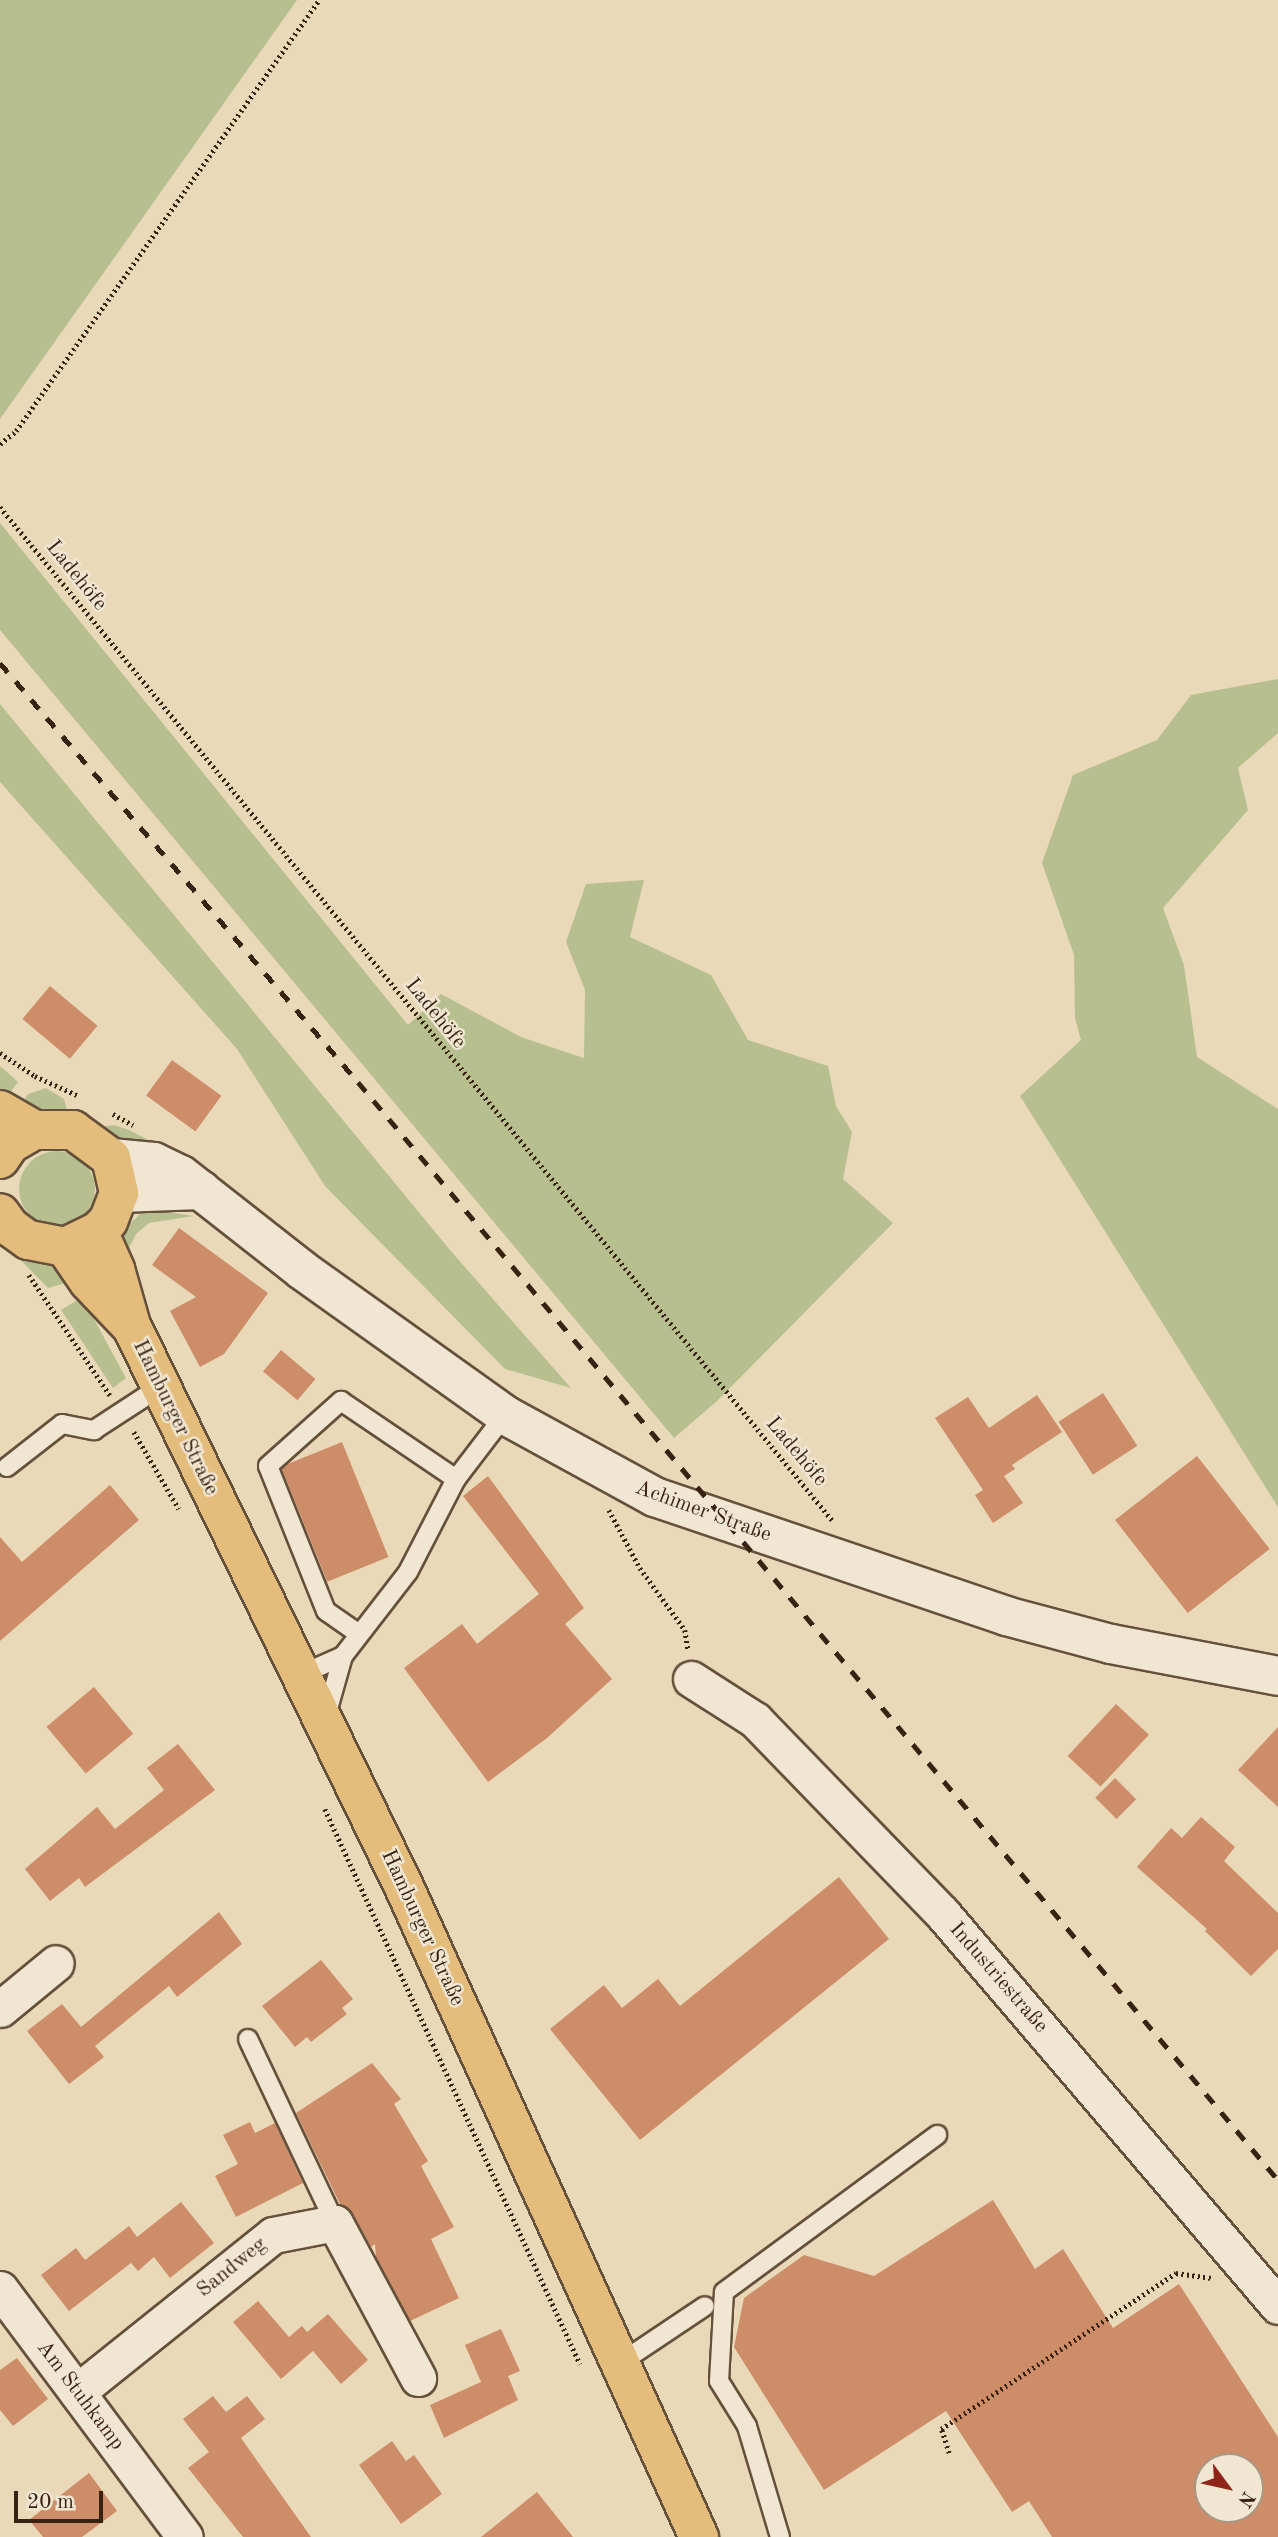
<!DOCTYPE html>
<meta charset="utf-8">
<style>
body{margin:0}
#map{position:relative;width:1278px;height:2537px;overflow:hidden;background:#e9d9b9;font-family:"Old Standard TT",serif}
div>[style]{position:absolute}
.green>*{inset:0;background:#b7bf8f}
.round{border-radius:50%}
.building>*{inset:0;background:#cd8d69;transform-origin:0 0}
.path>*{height:4.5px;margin-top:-2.25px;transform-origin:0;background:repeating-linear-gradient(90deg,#392211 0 2px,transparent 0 5.5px)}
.roads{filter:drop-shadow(2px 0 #65503b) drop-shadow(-2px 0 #65503b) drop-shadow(0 2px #65503b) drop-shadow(0 -2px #65503b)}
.service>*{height:18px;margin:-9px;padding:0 9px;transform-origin:9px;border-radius:9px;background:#f1e6d2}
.minor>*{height:35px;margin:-17.5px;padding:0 17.5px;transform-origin:17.5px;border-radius:17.5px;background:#f1e6d2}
.secondary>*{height:38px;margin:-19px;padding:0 19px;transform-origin:19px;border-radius:19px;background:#f1e6d2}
.primary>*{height:38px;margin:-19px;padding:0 19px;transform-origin:19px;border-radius:19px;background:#e4bc7c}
.rail>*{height:5px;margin-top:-2.5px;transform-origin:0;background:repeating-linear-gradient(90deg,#392211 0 12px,transparent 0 24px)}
span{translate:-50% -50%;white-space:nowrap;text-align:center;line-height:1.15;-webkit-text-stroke:5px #f1e6d2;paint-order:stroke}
.street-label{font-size:21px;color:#392211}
.north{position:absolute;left:1194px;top:2453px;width:70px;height:70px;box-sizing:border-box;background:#f1e6d2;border:2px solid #a79885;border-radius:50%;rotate:123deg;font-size:19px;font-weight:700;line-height:28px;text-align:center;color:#392211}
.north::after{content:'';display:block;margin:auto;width:24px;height:32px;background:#8f2418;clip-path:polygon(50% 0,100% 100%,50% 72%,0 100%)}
.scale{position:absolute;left:14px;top:2491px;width:89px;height:32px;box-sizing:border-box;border:4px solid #392211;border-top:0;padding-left:9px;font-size:21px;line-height:24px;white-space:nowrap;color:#392211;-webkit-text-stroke:5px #f1e6d2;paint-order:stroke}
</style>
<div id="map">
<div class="green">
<i style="clip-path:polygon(0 0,297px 0,0 419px)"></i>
<i style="clip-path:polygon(0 523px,408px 1025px,441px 994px,521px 1037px,584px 1058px,585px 990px,566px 942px,586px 884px,644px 880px,630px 937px,711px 975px,748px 1040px,828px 1066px,836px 1106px,852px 1132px,843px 1179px,893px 1223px,717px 1401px,674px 1438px,0 630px)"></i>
<i style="clip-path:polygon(1278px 679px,1278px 733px,1238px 768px,1248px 810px,1163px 908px,1184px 965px,1197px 1057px,1278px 1109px,1278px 1507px,1020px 1096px,1081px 1040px,1075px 1018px,1074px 955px,1042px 863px,1073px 775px,1157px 740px,1191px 695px)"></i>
<i style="clip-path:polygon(0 704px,450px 1250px,571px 1388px,505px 1369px,325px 1186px,237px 1049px,0 782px)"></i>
<i style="clip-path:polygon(0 1066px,18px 1082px,5px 1099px,0 1094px)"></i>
<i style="clip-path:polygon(46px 1088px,64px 1099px,69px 1117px,45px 1117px,23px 1102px,28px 1094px)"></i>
<i style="clip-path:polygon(114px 1125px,129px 1130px,172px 1152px,126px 1145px,94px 1128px)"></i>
<i class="round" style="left:19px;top:1151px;width:76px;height:76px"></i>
<i style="clip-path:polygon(155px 1210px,194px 1216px,149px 1223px,136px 1234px,127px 1252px,121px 1247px,128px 1226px,140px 1214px)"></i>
<i style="clip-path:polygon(0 1239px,55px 1266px,72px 1281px,48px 1288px)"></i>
<i style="clip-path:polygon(82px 1297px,126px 1378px,113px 1388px,61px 1310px)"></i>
</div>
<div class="building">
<i style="left:50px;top:986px;width:62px;height:43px;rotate:40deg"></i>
<i style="left:172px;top:1060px;width:61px;height:44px;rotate:36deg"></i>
<i style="clip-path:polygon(179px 1228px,268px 1293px,224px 1354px,200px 1367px,170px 1311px,196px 1297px,152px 1265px)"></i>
<i style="left:281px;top:1350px;width:45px;height:28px;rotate:40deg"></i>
<i style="left:1103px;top:1393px;width:63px;height:53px;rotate:57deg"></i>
<i style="clip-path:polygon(1037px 1395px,1062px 1432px,1012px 1465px,1015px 1469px,1004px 1476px,1023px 1503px,993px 1523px,975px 1495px,983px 1490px,935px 1418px,968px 1397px,989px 1428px)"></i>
<i style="left:342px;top:1442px;width:124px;height:66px;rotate:68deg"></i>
<i style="left:1197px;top:1456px;width:118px;height:104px;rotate:52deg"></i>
<i style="clip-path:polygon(488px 1476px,584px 1608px,565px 1624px,612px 1679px,547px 1738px,488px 1782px,404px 1668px,462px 1624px,477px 1644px,539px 1594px,463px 1496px)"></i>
<i style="clip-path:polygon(110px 1485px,139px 1520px,0 1641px,0 1537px,22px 1562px)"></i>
<i style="left:94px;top:1687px;width:61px;height:62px;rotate:50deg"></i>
<i style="left:1116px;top:1704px;width:45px;height:71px;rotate:43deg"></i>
<i style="clip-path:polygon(1278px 1727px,1278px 1807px,1238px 1770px)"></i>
<i style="clip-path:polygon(178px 1744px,215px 1790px,85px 1887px,79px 1878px,50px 1901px,25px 1869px,97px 1807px,115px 1829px,164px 1790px,147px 1768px)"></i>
<i style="left:1115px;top:1778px;width:30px;height:28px;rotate:45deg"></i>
<i style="clip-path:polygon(1201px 1817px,1235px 1847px,1224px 1861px,1278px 1913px,1278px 1949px,1251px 1976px,1205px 1931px,1207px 1929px,1137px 1867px,1171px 1828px,1182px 1838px)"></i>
<i style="clip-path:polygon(839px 1877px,889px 1939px,640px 2140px,550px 2029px,604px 1985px,622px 2008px,658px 1979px,680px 2006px)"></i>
<i style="clip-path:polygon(219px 1912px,242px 1944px,177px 1997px,169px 1986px,95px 2046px,104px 2057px,69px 2084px,27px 2031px,62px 2004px,81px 2027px)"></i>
<i style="clip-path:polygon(321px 1960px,353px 1999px,342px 2008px,347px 2014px,311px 2042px,307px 2037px,295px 2047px,262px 2006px)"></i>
<i style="clip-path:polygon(372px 2063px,401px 2099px,394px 2104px,428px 2161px,421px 2166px,454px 2227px,431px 2239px,459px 2298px,410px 2321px,376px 2257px,375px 2244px,371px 2247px,353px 2214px,340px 2204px,296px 2113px)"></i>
<i style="clip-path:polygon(250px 2122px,255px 2133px,275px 2123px,303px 2183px,236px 2217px,215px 2176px,238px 2164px,223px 2135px)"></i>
<i style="clip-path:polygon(evenodd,993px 2200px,1035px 2269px,1063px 2249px,1113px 2328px,1179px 2284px,1278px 2437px,1278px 2537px,1052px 2537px,1029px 2501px,1012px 2512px,946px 2411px,824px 2490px,734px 2347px,744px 2298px,804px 2255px,874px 2276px,993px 2200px,1208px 2467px,1250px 2467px,1250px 2509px,1208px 2509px,1208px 2467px)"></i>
<i style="clip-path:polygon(181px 2202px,214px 2243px,170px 2278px,154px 2257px,138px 2271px,131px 2263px,69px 2311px,41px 2275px,76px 2248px,85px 2260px,129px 2226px,137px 2237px)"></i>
<i style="clip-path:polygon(258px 2301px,289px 2337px,302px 2326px,307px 2332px,328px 2314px,368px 2360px,341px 2384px,313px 2351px,281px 2379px,233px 2322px)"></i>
<i style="clip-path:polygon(501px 2329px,520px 2371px,508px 2376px,518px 2400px,444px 2438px,430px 2405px,481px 2382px,465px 2345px)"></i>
<i style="clip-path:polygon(17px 2358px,48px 2399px,13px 2426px,0 2410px,0 2370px)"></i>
<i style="clip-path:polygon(213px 2396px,226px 2412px,247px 2396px,265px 2419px,241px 2438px,311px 2537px,243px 2537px,188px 2468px,209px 2452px,183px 2419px)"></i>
<i style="clip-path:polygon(392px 2441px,406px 2461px,414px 2455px,442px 2494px,401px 2524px,359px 2465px)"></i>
<i style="clip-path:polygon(89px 2473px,117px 2511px,82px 2537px,43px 2537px,29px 2520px)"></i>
<i style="clip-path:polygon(537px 2492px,573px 2537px,481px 2537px)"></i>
</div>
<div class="path">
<i style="left:0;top:444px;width:21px;rotate:-39deg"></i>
<i style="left:16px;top:431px;width:527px;rotate:-54.89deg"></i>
<i style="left:0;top:507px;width:1311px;rotate:50.6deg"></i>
<i style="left:0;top:1053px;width:42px;rotate:33.3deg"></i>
<i style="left:35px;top:1076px;width:46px;rotate:24.3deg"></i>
<i style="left:113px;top:1114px;width:23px;rotate:29deg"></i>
<i style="left:29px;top:1275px;width:145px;rotate:56deg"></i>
<i style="left:134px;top:1432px;width:89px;rotate:59.7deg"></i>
<i style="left:609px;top:1510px;width:66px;rotate:61.9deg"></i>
<i style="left:640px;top:1568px;width:77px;rotate:54deg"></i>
<i style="left:685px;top:1630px;width:20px;rotate:81deg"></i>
<i style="left:325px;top:1809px;width:611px;rotate:65.32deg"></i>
<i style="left:949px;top:2453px;width:25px;rotate:-108deg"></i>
<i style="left:941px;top:2429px;width:282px;rotate:-33.6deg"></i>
<i style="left:1176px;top:2273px;width:36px;rotate:8deg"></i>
</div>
<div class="roads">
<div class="service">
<i style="left:7px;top:1467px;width:70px;rotate:-38deg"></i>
<i style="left:62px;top:1424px;width:33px;rotate:11deg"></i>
<i style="left:94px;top:1430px;width:79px;rotate:-33.1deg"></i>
<i style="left:359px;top:1634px;width:40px;rotate:-145.1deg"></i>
<i style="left:326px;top:1611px;width:156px;rotate:-111.8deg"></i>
<i style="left:268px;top:1466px;width:98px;rotate:-41.7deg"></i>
<i style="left:341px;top:1401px;width:139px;rotate:34.1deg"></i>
<i style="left:300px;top:1675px;width:47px;rotate:-23.8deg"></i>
<i style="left:326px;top:1716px;width:62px;rotate:-74.2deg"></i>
<i style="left:343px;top:1656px;width:106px;rotate:-52.3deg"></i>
<i style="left:408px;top:1572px;width:105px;rotate:-62.7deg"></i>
<i style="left:456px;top:1479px;width:81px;rotate:-52.6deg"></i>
<i style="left:248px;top:2039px;width:204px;rotate:64.7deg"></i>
<i style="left:620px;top:2363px;width:102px;rotate:-33.8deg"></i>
<i style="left:780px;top:2537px;width:116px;rotate:-106.6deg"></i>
<i style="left:747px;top:2426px;width:53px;rotate:-121.9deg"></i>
<i style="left:719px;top:2381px;width:89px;rotate:-86.8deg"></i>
<i style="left:724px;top:2292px;width:265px;rotate:-36.4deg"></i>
</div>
<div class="minor">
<i style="left:691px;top:1679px;width:76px;rotate:32.6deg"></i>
<i style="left:755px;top:1720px;width:269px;rotate:45.9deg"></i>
<i style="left:942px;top:1913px;width:517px;rotate:49.47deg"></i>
<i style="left:0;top:2009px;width:72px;rotate:-39.4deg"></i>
<i style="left:0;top:2289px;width:309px;rotate:53.3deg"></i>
<i style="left:77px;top:2392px;width:251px;rotate:-38.7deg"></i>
<i style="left:273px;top:2235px;width:63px;rotate:-11deg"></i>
<i style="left:335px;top:2223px;width:176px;rotate:61.8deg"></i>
</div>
<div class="secondary">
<i style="left:111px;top:1158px;width:43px;rotate:5.3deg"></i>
<i style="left:154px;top:1162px;width:30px;rotate:26deg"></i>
<i style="left:181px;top:1175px;width:154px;rotate:38.1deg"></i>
<i style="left:302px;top:1270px;width:249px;rotate:35.5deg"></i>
<i style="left:505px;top:1415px;width:171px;rotate:28.7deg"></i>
<i style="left:655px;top:1497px;width:371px;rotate:18.7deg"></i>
<i style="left:1006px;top:1616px;width:109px;rotate:14.9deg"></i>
<i style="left:1111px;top:1644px;width:170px;rotate:10.8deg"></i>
<i style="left:119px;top:1193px;width:82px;rotate:-2.1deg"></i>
</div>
<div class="primary">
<i style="left:0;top:1110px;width:39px;rotate:30deg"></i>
<i style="left:0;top:1159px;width:18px;rotate:-56deg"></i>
<i style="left:10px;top:1144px;width:28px;rotate:-30deg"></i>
<i style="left:34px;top:1130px;width:39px"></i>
<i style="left:73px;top:1130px;width:47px;rotate:36.4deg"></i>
<i style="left:111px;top:1158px;width:36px;rotate:77deg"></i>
<i style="left:119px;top:1193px;width:30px;rotate:111deg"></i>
<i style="left:108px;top:1221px;width:14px;rotate:135deg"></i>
<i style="left:98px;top:1231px;width:37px;rotate:154deg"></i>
<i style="left:65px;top:1247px;width:38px;rotate:-169deg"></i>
<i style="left:28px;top:1240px;width:22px;rotate:-144deg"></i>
<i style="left:10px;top:1227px;width:17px;rotate:-126deg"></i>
<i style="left:98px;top:1231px;width:42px;rotate:65.9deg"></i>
<i style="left:115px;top:1269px;width:58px;rotate:74.1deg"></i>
<i style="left:131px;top:1325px;width:627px;rotate:64.09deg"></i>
<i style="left:405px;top:1889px;width:712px;rotate:65.6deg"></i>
<i style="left:65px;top:1247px;width:42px;rotate:55.6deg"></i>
<i style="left:89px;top:1282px;width:57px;rotate:46.4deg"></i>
</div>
</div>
<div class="rail">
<i style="left:0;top:663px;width:551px;rotate:49.49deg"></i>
<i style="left:358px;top:1082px;width:1432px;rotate:50.04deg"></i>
</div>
<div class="street-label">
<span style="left:76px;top:576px;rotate:51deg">Ladehöfe</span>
<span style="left:435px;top:1014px;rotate:51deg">Ladehöfe</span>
<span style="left:175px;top:1418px;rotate:64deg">Hamburger Straße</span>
<span style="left:796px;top:1452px;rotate:50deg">Ladehöfe</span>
<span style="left:703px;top:1512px;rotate:20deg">Achimer Straße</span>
<span style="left:422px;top:1928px;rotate:65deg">Hamburger Straße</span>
<span style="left:998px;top:1978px;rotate:49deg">Industriestraße</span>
<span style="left:232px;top:2268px;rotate:-39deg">Sandweg</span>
<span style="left:80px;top:2396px;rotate:53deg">Am Stuhkamp</span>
</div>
<div class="north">N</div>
<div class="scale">20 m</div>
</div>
